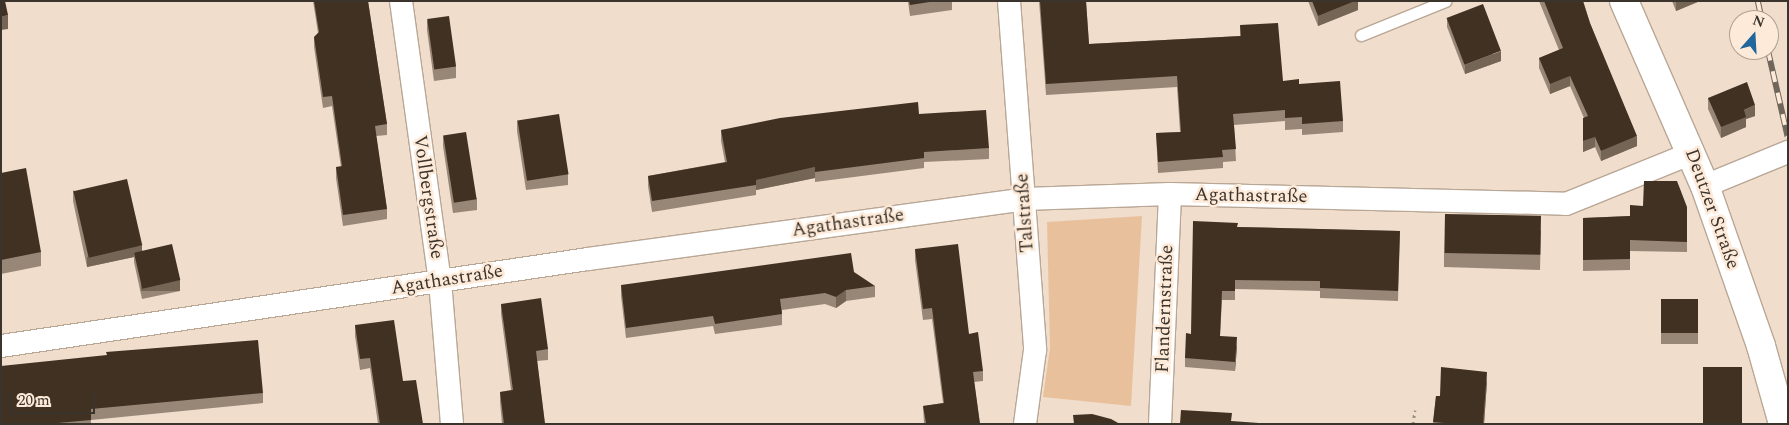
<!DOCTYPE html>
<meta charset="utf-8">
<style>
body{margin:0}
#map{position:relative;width:1789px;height:425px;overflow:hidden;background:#f0ddcb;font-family:Spectral,serif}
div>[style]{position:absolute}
.green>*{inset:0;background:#e8c19c}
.path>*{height:3px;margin-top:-1.5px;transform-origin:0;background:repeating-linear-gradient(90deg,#9d9082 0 2.5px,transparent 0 6.5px)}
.roads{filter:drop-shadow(1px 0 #b9a796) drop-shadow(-1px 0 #b9a796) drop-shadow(0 1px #b9a796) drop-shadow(0 -1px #b9a796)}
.service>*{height:11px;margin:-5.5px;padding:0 5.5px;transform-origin:5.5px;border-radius:5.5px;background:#fff}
.minor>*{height:22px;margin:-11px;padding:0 11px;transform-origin:11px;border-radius:11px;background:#fff}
.secondary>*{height:28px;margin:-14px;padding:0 14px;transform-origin:14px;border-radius:14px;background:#fff}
.rail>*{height:5.5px;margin-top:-2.75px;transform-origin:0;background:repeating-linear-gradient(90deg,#feead8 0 11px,#71665b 0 22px);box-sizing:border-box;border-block:1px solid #71665b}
.wall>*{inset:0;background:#988777;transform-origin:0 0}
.shaded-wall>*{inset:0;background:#756555;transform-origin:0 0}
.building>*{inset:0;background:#403123;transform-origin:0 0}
span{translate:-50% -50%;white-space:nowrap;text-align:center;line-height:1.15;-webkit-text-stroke:5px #feead8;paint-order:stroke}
.street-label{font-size:19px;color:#3b342c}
.frame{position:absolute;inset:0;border:2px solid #3b342c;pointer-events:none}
.north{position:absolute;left:1729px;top:10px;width:50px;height:50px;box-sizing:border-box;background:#feead8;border:1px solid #b0a193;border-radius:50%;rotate:19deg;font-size:14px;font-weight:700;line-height:20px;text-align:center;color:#3b342c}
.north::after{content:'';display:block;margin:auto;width:18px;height:22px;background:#21679c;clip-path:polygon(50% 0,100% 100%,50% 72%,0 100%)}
.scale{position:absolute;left:10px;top:392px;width:85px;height:22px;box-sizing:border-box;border:2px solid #3b342c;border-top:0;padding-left:6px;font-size:15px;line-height:18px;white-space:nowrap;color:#3b342c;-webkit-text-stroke:4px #feead8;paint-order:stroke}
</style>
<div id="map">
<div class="green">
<i style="clip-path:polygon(1142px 216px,1131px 406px,1043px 397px,1050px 348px,1047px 222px)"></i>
</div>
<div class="path">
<i style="left:1413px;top:424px;width:14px;rotate:-82deg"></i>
</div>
<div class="roads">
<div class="service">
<i style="left:1361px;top:35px;width:91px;rotate:-22deg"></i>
</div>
<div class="minor">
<i style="left:401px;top:1px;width:283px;rotate:82.1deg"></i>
<i style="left:440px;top:281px;width:144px;rotate:85.2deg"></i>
<i style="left:1009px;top:1px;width:350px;rotate:85.7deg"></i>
<i style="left:1035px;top:350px;width:75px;rotate:97.7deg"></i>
<i style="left:1705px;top:186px;width:90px;rotate:-22.3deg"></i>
<i style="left:1px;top:346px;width:593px;rotate:-8.43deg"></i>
<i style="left:588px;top:259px;width:440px;rotate:-7.8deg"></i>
<i style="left:1024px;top:199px;width:146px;rotate:-2deg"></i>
<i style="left:1170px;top:194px;width:396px;rotate:1.4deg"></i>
<i style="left:1566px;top:204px;width:136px;rotate:-22deg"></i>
<i style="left:1160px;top:424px;width:230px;rotate:-87.5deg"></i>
</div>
<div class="secondary">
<i style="left:1624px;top:1px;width:202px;rotate:66.4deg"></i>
<i style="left:1705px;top:186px;width:170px;rotate:70.7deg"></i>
<i style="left:1761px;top:346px;width:81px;rotate:74.2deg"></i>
</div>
</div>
<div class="rail">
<i style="left:1758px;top:1px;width:19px;rotate:78deg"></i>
<i style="left:1768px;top:50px;width:89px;rotate:77.1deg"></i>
</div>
<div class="wall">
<i style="clip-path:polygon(313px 1px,368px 1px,387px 124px,387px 135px,376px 136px,387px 209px,387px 219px,343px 226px,336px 178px,336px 167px,341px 167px,332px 106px,323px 108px,314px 47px,314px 37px,318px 33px)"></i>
<i style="clip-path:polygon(908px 1px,952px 1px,952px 10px,910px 16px)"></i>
<i style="clip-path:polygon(1039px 1px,1086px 1px,1089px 44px,1240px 36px,1240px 25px,1283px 81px,1299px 84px,1343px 121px,1343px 132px,1302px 135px,1302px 129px,1285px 130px,1285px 121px,1234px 125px,1236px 161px,1223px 162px,1223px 168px,1158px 173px,1156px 133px,1180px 132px,1177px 87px,1046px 95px)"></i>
<i style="clip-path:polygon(1308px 1px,1358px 1px,1358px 10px,1318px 26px)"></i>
<i style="clip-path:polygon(1539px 1px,1583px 1px,1590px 23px,1637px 146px,1601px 161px,1595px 147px,1583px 152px,1584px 118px,1570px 86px,1550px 94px,1539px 68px,1539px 58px,1559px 50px)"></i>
<i style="clip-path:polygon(1672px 1px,1700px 1px,1676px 11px)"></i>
<i style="clip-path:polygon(1447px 18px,1501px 61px,1465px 74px,1447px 27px)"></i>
<i style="clip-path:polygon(427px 20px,456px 67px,456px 78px,434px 81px,427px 30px)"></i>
<i style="clip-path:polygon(1708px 98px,1755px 116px,1746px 119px,1746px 127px,1721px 138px,1708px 109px)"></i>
<i style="clip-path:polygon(919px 114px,989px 148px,989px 159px,924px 162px,924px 168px,815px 182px,815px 178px,756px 190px,756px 195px,652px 212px,648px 186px,648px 176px,725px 162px,721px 141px,721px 130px)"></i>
<i style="clip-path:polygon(517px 120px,568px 174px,568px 185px,526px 190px,517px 131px)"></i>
<i style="clip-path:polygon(443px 135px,477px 199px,477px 210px,453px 213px,443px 146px)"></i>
<i style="clip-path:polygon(1px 173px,41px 252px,41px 266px,1px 274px)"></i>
<i style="clip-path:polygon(73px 190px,142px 250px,180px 291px,142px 299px,134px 262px,134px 257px,87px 267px,73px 201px)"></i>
<i style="clip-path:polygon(1687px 207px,1687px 252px,1630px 251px,1630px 270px,1583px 271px,1583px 218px,1630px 216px)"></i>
<i style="clip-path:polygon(1238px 227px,1400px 231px,1398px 301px,1320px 298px,1320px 291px,1235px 289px,1235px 300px,1222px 300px,1220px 336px,1237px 347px,1235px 371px,1185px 367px,1185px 358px,1191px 334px)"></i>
<i style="clip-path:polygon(1541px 230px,1540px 270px,1444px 267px,1444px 253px)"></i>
<i style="clip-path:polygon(915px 249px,969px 334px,983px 371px,983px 381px,974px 382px,980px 424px,924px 424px,923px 406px,943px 403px,932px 319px,923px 320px,915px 260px)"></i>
<i style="clip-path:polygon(621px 285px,875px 286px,875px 297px,846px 301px,836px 308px,825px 304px,782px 310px,782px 325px,715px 334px,713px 326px,626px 338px,621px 296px)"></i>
<i style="left:1661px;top:299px;width:37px;height:45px"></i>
<i style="clip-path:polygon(501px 304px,548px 349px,548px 360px,537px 361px,545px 424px,502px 424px,500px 402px,500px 392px,511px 390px,501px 314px)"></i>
<i style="clip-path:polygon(355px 325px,403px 381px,423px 424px,378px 424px,370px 368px,360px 370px,355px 336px)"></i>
<i style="clip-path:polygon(1px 366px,263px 393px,263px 403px,91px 420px,91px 424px,1px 424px)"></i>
<i style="clip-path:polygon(1487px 382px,1484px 424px,1433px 424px,1436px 396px,1440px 396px)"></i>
</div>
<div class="shaded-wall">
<i style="clip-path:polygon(1355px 1px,1358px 1px,1358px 10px,1318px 26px,1318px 16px)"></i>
<i style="clip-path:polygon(1676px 1px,1700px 1px,1676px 11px)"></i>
<i style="clip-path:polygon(8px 15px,8px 29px,1px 30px,1px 17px)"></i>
<i style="clip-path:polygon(1501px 51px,1501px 61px,1465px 74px,1465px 65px)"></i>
<i style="clip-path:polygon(1570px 76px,1570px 86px,1550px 94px,1550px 84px)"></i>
<i style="clip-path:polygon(1755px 105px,1755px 116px,1746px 119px,1746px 127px,1721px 138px,1721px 127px,1744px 110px)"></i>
<i style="clip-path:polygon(1637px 136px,1637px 146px,1601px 161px,1601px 151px)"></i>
<i style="clip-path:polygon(1595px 137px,1595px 147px,1583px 152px,1583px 141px)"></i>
<i style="clip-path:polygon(815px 167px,815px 178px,756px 190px,756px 180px)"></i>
<i style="clip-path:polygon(142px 245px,142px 256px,134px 252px,134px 257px,87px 267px,87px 257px)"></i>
<i style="left:180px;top:280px;width:11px;height:39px;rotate:90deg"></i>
<i style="clip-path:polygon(846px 290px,846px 301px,836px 308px,836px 297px)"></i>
<i style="clip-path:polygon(1237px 337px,1237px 347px,1235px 371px,1235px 362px)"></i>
<i style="clip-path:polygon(1487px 372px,1487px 382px,1484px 424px,1483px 424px)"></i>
</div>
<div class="building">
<i style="clip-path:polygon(1px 1px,5px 1px,8px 15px,1px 17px)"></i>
<i style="clip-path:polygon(314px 1px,368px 1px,387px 124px,375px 126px,387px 209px,343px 215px,336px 167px,342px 166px,332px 96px,323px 97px,314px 37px,319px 32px)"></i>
<i style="clip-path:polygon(909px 1px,936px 1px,910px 5px)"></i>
<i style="clip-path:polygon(1040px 1px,1086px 1px,1089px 44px,1241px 36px,1240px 25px,1278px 23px,1283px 81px,1299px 79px,1299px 84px,1340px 81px,1343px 121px,1302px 124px,1302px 117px,1285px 118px,1285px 110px,1233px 114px,1236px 149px,1222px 150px,1223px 157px,1158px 162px,1156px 133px,1181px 132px,1177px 76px,1046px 84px)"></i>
<i style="clip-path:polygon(1312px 1px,1355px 1px,1318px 16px)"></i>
<i style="clip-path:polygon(1544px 1px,1583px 1px,1590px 23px,1637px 136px,1601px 151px,1595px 137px,1583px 141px,1583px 118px,1588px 116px,1570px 76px,1550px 84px,1539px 58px,1563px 48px)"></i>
<i style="left:1483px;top:4px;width:50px;height:39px;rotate:69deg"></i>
<i style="left:449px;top:16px;width:51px;height:22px;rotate:82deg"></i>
<i style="clip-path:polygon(1747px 82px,1755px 105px,1744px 110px,1746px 117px,1721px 127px,1708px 98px)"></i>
<i style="clip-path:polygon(918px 102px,919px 114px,986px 110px,989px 148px,924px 152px,924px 158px,815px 172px,815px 167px,756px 180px,756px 185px,652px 201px,648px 176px,727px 162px,721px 130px,780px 118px)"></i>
<i style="left:559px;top:114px;width:61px;height:42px;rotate:81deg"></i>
<i style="left:466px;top:132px;width:68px;height:23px;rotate:81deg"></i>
<i style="clip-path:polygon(26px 168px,41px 252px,1px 260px,1px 173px)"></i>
<i style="left:127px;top:179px;width:68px;height:55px;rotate:77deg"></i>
<i style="clip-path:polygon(1644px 181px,1677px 181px,1687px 207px,1687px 242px,1630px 240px,1630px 259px,1583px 260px,1583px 218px,1630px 216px,1630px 205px,1643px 206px)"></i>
<i style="left:1445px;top:214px;width:96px;height:39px;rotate:1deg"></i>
<i style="clip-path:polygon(1193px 221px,1238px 223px,1237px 227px,1400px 231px,1398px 291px,1320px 288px,1320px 281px,1235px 280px,1235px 291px,1222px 291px,1220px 336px,1237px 337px,1235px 362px,1185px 358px,1186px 333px,1191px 334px)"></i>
<i style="left:172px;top:244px;width:37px;height:39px;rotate:77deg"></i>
<i style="clip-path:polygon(958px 244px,969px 334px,978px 332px,983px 371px,973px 372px,980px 424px,927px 424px,926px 423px,923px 406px,944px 403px,932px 308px,923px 309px,915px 249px)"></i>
<i style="clip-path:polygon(851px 253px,854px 272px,875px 286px,846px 290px,836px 297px,825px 293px,780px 299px,782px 314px,715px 324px,713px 316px,626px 328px,621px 285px)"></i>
<i style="clip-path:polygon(541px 298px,548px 349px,536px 351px,545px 424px,504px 424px,500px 392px,513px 390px,501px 304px)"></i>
<i style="left:1661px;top:299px;width:37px;height:34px"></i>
<i style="clip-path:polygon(394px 320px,403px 381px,416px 380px,423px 424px,380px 424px,370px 358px,360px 359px,355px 325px)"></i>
<i style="clip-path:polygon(258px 340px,263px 393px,91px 409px,91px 420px,47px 424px,1px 424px,1px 366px,107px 355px,106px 352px)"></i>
<i style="clip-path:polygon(1441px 367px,1487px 372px,1483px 424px,1444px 424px,1444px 423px,1433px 422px,1436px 396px,1440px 396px)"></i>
<i style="left:1703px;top:367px;width:39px;height:57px"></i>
<i style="clip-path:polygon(1181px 410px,1232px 413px,1231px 421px,1273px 424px,1180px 424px)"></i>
<i style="clip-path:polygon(1092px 414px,1111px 419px,1120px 424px,1074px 424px,1073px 415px)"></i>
</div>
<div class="street-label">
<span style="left:1251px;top:196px;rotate:1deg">Agathastraße</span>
<span style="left:428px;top:197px;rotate:82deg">Vollbergstraße</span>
<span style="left:1712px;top:209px;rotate:70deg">Deutzer Straße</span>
<span style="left:1025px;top:213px;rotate:-94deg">Talstraße</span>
<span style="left:848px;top:223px;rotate:-8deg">Agathastraße</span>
<span style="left:447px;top:280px;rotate:-9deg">Agathastraße</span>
<span style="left:1165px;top:309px;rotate:-88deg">Flandernstraße</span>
</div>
<div class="frame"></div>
<div class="north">N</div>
<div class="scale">20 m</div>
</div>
